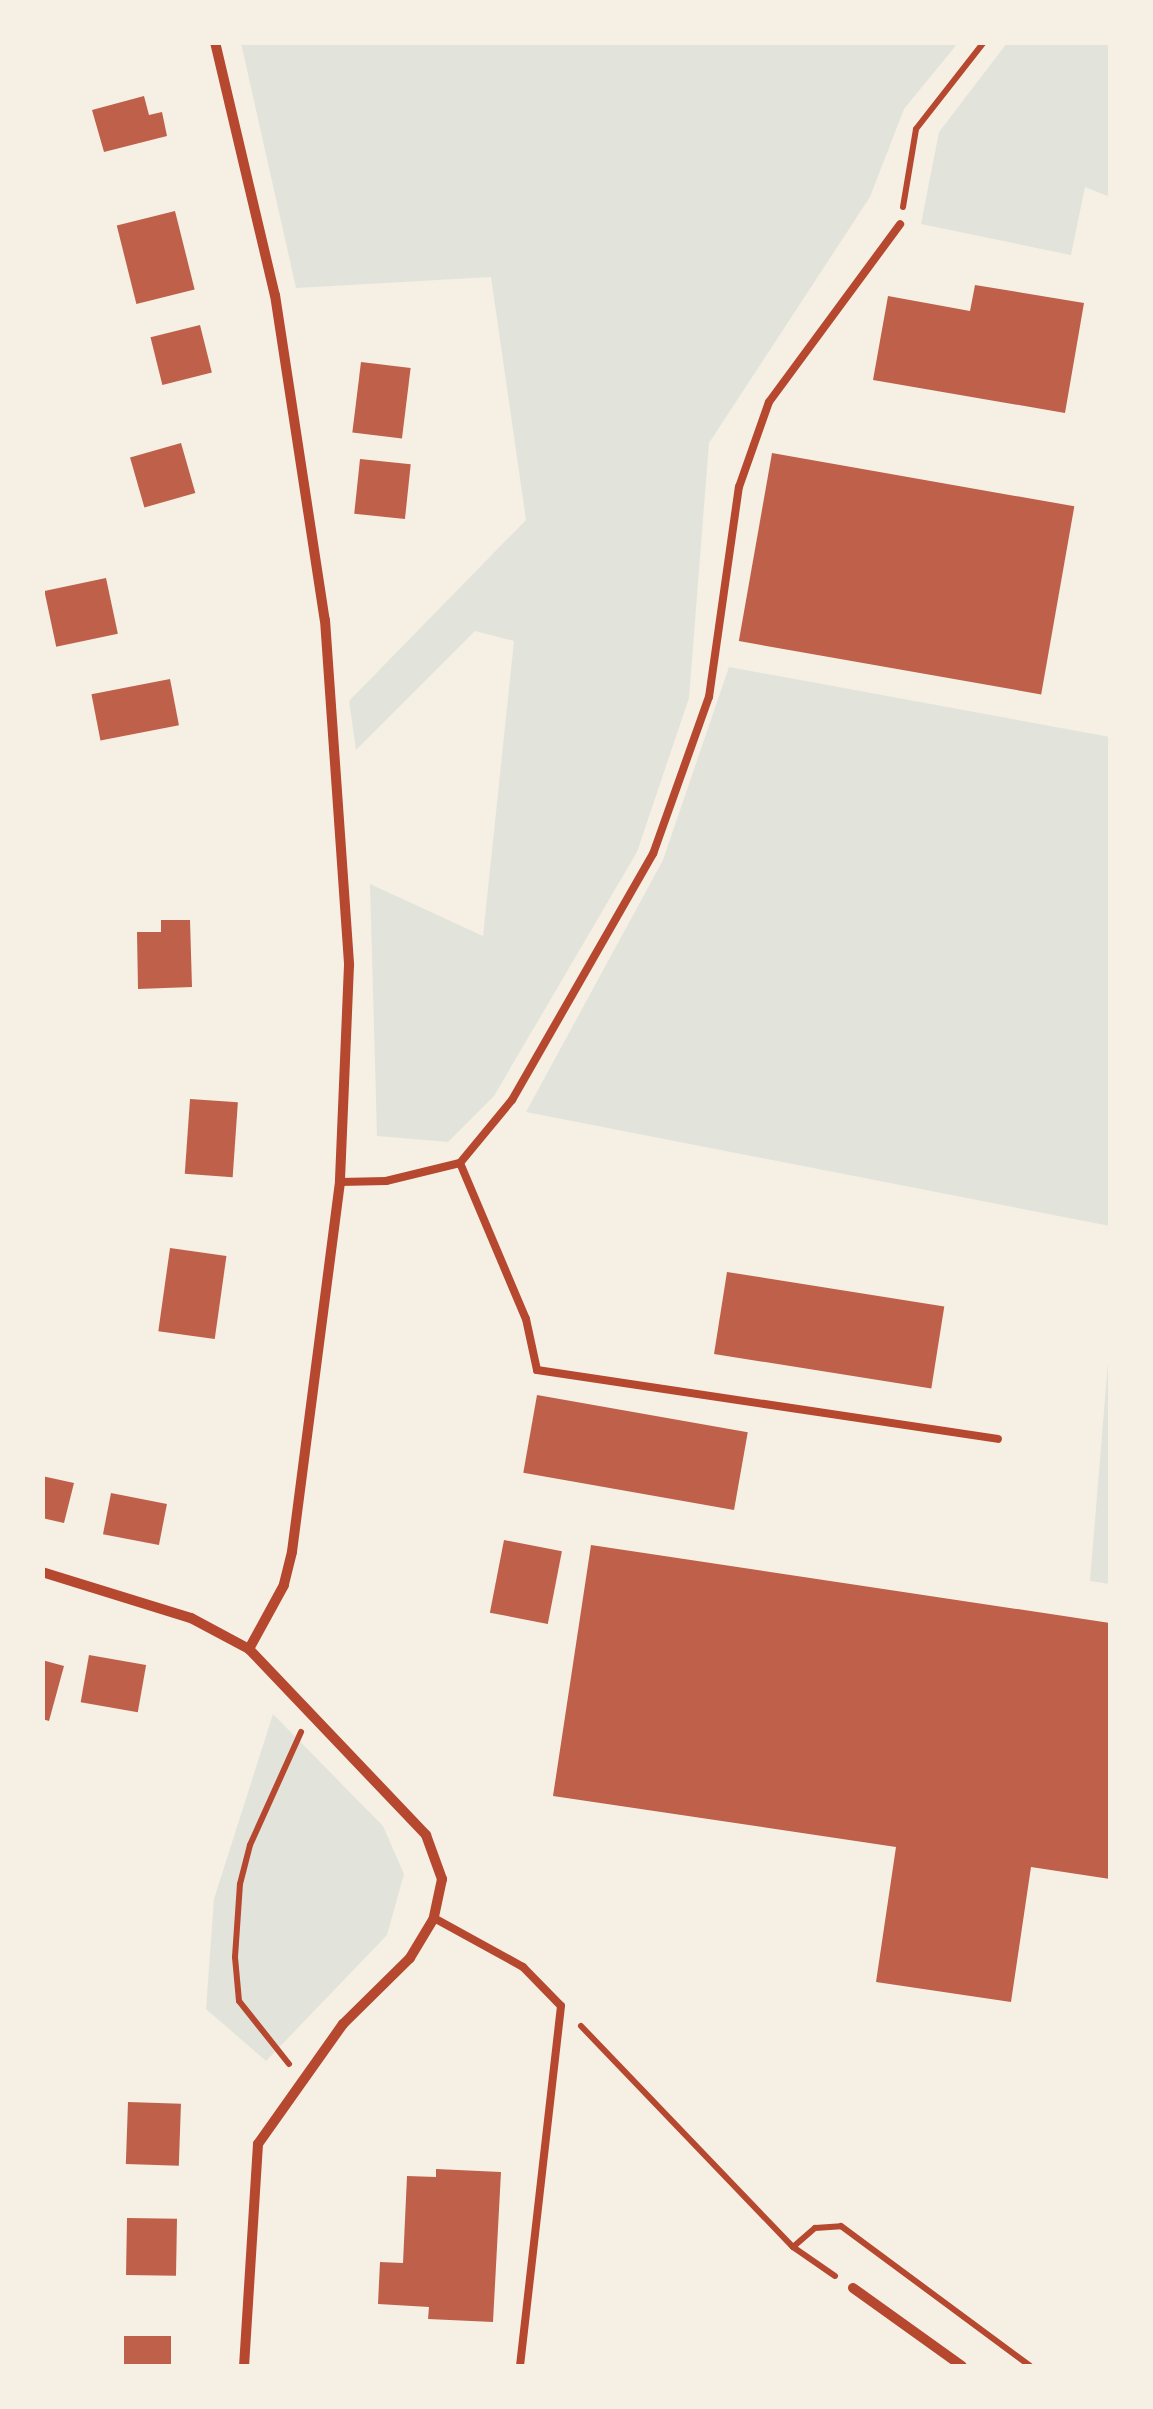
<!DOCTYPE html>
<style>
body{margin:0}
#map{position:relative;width:1153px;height:2409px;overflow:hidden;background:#f6efe4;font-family:Barlow,sans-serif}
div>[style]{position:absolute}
.green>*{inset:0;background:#e2e4dc}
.building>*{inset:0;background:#bf614a;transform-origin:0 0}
.path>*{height:6px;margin:-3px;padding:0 3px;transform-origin:3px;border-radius:3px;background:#b5482f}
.service>*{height:8px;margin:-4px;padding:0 4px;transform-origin:4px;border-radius:4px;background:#b5482f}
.minor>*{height:10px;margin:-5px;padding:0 5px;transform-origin:5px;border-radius:5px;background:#b5482f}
span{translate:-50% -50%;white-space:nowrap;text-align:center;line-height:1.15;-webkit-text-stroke:8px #f6efe4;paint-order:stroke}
.frame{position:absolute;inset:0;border:45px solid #f6efe4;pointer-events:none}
</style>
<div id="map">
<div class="green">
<i style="clip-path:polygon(241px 43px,958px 43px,904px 109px,870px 197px,709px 443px,689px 698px,637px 852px,494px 1096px,448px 1142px,377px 1136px,370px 884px,483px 936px,514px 641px,475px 631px,356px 750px,349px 701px,526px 520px,491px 277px,296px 288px)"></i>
<i style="clip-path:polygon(1007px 43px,1110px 43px,1110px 197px,1085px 187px,1071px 255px,921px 224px,939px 132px)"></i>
<i style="clip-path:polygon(729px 667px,1110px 737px,1110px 1226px,526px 1112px,663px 860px)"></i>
<i style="clip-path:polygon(1110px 1338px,1110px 1584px,1090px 1581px)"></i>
<i style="clip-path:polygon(273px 1714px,383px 1826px,404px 1874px,387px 1935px,266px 2061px,206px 2009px,214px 1899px)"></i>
</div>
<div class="building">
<i style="clip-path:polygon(144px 96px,149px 115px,162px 112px,167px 136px,104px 152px,92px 110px)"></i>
<i style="left:175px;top:211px;width:81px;height:60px;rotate:76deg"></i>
<i style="clip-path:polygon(975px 285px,1084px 303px,1065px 413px,873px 380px,888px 296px,970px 311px)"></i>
<i style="left:200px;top:325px;width:49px;height:51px;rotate:76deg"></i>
<i style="left:361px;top:362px;width:50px;height:71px;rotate:7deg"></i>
<i style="left:181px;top:443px;width:52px;height:53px;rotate:74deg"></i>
<i style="left:772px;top:453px;width:307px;height:191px;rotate:10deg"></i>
<i style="left:360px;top:459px;width:51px;height:55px;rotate:6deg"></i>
<i style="left:106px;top:578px;width:57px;height:63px;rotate:78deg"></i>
<i style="left:170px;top:679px;width:47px;height:80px;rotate:79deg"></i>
<i style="clip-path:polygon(161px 920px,190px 920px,192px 987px,138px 989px,137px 932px,161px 932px)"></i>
<i style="left:190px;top:1099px;width:48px;height:75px;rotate:4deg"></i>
<i style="left:170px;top:1248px;width:57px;height:84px;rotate:8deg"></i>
<i style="left:727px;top:1272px;width:220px;height:83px;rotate:9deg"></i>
<i style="left:537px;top:1395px;width:214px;height:79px;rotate:10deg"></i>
<i style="clip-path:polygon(42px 1476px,74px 1483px,64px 1523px,42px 1518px)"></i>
<i style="left:111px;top:1493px;width:57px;height:42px;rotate:11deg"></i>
<i style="left:504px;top:1540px;width:59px;height:74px;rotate:11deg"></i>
<i style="clip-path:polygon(591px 1545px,1110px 1623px,1110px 1879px,1031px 1867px,1011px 2002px,876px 1982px,896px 1847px,553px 1796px)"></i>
<i style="left:89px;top:1655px;width:58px;height:48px;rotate:10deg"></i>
<i style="clip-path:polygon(42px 1660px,64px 1666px,49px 1721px,42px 1719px)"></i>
<i style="left:128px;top:2102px;width:53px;height:62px;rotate:2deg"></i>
<i style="clip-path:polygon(436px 2169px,501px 2172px,493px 2322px,428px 2319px,429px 2307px,378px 2304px,380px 2262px,403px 2263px,407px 2176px,436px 2177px)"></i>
<i style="left:127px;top:2218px;width:50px;height:57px;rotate:1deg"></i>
<i style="left:124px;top:2336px;width:47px;height:30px"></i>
</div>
<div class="path">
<i style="left:903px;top:207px;width:79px;rotate:-80.5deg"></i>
<i style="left:916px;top:129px;width:110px;rotate:-52deg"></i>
<i style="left:581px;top:2026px;width:306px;rotate:46.2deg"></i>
<i style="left:793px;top:2247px;width:51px;rotate:34.6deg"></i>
<i style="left:289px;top:2064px;width:80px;rotate:-128.4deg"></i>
<i style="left:239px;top:2001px;width:44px;rotate:-95.2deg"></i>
<i style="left:235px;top:1957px;width:73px;rotate:-86.1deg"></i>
<i style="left:240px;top:1884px;width:40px;rotate:-75.6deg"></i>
<i style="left:250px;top:1845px;width:124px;rotate:-65.7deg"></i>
<i style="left:793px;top:2247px;width:29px;rotate:-41deg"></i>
<i style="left:815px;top:2228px;width:26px;rotate:-4deg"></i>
<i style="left:841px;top:2226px;width:235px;rotate:36.5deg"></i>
</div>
<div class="service">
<i style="left:460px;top:1163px;width:169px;rotate:67.1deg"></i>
<i style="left:526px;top:1319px;width:52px;rotate:77.8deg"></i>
<i style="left:537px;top:1370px;width:466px;rotate:8.5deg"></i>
<i style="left:340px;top:1182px;width:46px;rotate:-1.2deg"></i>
<i style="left:386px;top:1181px;width:76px;rotate:-13.7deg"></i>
<i style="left:460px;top:1163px;width:82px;rotate:-50.5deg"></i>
<i style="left:512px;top:1100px;width:284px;rotate:-60.2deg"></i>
<i style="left:653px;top:854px;width:167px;rotate:-70.4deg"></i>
<i style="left:709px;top:697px;width:212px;rotate:-81.9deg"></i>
<i style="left:739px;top:487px;width:90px;rotate:-70.6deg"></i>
<i style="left:769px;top:402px;width:221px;rotate:-53.6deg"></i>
<i style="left:434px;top:1918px;width:102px;rotate:28.8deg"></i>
<i style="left:523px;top:1967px;width:54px;rotate:45.7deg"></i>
<i style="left:561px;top:2006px;width:362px;rotate:96.5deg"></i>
</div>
<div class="minor">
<i style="left:215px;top:42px;width:260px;rotate:76.7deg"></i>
<i style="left:275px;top:295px;width:329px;rotate:81.3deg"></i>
<i style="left:325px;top:620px;width:346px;rotate:86deg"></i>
<i style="left:349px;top:965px;width:217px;rotate:92.4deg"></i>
<i style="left:340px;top:1182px;width:373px;rotate:97.4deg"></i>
<i style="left:292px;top:1552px;width:34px;rotate:104deg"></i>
<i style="left:284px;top:1585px;width:73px;rotate:118.7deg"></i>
<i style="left:42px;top:1572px;width:156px;rotate:17.2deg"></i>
<i style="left:191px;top:1618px;width:66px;rotate:28.1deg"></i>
<i style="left:249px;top:1649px;width:257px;rotate:46.4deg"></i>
<i style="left:426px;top:1835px;width:47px;rotate:70deg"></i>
<i style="left:442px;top:1879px;width:40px;rotate:102deg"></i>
<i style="left:434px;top:1918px;width:47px;rotate:121deg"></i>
<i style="left:410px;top:1958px;width:94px;rotate:135.4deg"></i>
<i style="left:343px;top:2024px;width:147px;rotate:125.3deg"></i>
<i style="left:258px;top:2144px;width:222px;rotate:93.6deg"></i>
<i style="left:853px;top:2288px;width:134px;rotate:35.6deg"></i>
</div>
<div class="frame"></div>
</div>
